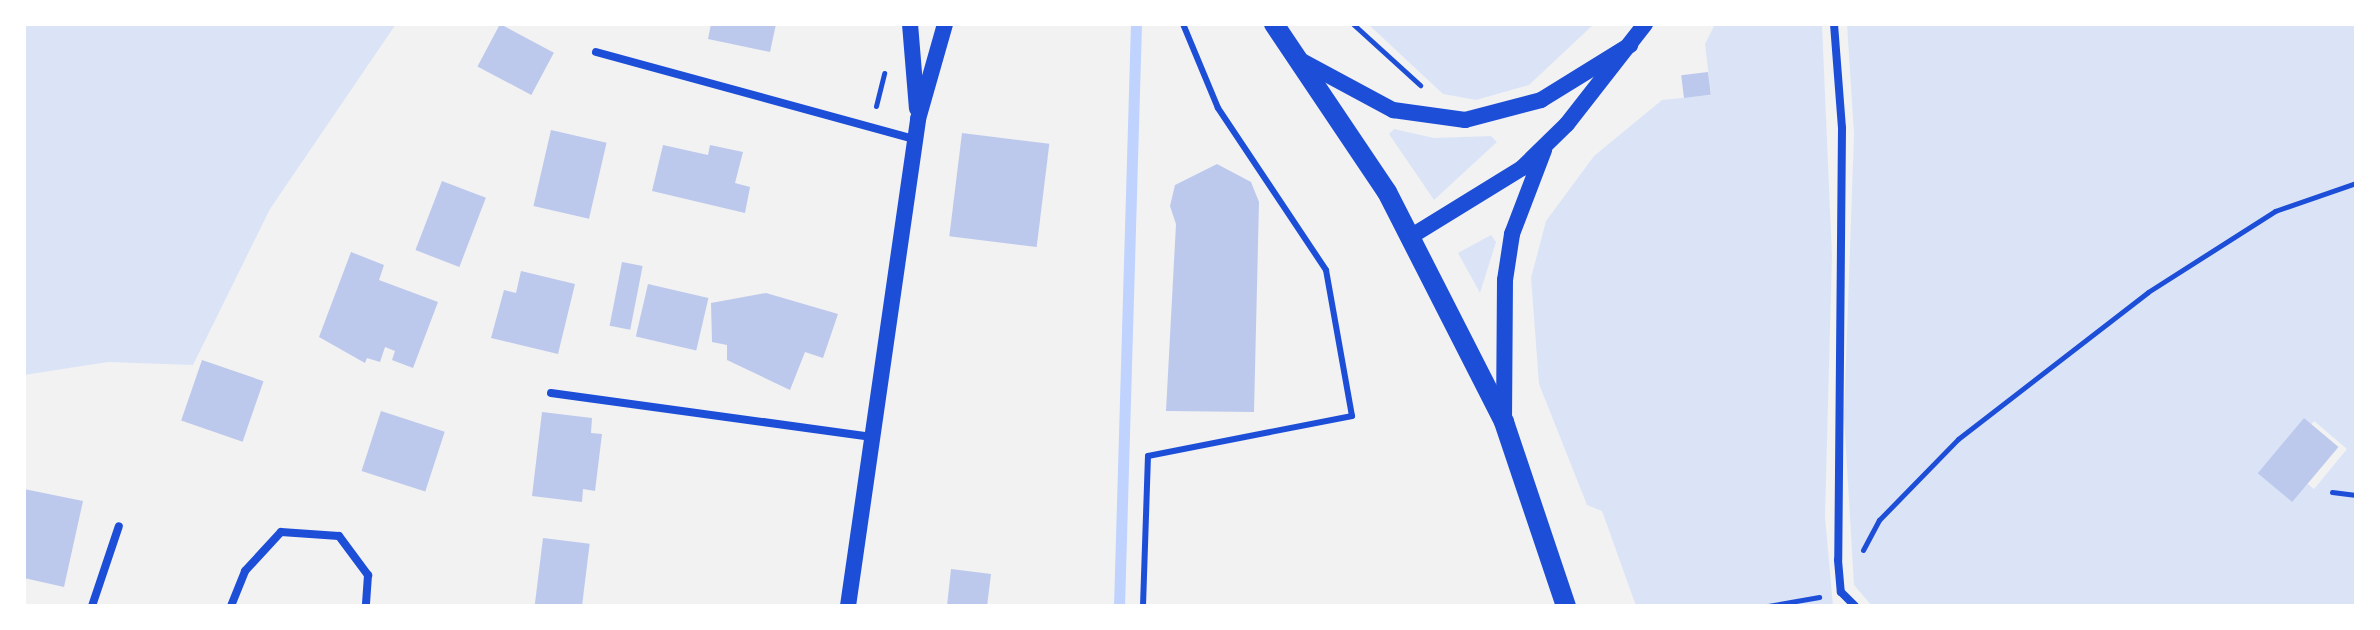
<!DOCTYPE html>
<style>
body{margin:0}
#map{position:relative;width:2380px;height:630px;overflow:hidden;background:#f2f2f2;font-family:"Noto Serif",serif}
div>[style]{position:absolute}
.green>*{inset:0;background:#dbe4f7}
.stream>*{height:11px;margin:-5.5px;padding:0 5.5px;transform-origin:5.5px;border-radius:5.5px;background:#bfd3fe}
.building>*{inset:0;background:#bdc9ec;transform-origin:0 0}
.path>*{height:5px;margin:-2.5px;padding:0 2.5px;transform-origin:2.5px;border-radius:2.5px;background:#1d4ed8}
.service>*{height:6px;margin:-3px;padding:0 3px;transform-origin:3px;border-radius:3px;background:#1d4ed8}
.minor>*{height:8px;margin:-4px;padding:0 4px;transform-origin:4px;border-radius:4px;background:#1d4ed8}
.secondary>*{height:16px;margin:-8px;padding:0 8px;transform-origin:8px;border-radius:8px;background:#1d4ed8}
.primary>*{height:20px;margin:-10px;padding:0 10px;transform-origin:10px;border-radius:10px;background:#1d4ed8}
span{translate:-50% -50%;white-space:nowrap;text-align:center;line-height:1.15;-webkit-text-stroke:8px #fff;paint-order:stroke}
.frame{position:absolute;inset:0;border:26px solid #fff;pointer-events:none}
</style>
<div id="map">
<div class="green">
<i style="clip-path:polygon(24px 24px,396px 24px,270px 209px,193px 365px,108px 362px,24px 375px)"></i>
<i style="clip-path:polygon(1368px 24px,1594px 24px,1529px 85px,1476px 100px,1443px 94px)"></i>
<i style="clip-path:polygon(1715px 24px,1822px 24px,1832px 256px,1825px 516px,1833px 606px,1636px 606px,1602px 511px,1587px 505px,1539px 384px,1531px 278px,1546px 221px,1594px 156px,1662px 100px,1711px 95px,1705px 44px)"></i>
<i style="clip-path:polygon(evenodd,1847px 24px,2356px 24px,2356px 606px,1872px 606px,1854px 585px,1844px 417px,1854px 134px,1847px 24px,2314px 421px,2347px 449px,2314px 489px,2281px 462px,2314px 421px)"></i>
<i style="clip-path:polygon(1394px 129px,1434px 138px,1491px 136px,1497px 142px,1434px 200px,1389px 134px)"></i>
<i style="clip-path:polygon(1491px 235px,1496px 242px,1480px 293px,1458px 253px)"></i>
</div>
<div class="stream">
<i style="left:1119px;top:606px;width:582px;rotate:-88.33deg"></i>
</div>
<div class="building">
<i style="left:500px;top:24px;width:61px;height:48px;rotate:28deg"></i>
<i style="clip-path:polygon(711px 24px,776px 24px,770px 52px,708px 39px)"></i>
<i style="left:1708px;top:72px;width:23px;height:27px;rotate:83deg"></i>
<i style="left:551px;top:130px;width:57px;height:78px;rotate:13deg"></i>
<i style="left:962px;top:133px;width:88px;height:104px;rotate:7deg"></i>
<i style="clip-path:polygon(663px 145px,708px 155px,710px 145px,743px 152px,735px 183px,750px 187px,745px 213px,652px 191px)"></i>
<i style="clip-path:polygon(1217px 164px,1251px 182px,1259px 202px,1254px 412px,1166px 411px,1176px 224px,1170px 206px,1175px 185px)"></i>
<i style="left:442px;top:181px;width:47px;height:74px;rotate:21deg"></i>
<i style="clip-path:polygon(351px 252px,384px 265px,379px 280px,438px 302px,413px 368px,392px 360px,395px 351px,385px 347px,380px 362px,367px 358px,365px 363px,319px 337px)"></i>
<i style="left:622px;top:262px;width:21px;height:65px;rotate:11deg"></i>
<i style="clip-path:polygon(521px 271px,575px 284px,558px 354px,491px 338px,504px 290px,516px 293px)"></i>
<i style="left:648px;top:284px;width:62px;height:54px;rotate:13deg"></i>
<i style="clip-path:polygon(766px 293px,838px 314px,823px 358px,805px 352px,790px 390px,727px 360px,727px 345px,712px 342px,711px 303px)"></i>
<i style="left:202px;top:360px;width:65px;height:64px;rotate:19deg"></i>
<i style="left:381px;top:411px;width:67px;height:63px;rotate:18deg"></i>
<i style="clip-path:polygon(542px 412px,592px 418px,591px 433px,602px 434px,595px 491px,583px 489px,582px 502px,532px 496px)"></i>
<i style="left:2304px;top:418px;width:45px;height:72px;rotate:40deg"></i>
<i style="clip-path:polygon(24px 489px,83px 501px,64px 587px,24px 578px)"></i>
<i style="left:543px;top:538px;width:47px;height:69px;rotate:7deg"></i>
<i style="clip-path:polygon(951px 569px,991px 574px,987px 606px,947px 606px)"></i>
</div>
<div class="path">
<i style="left:1353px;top:24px;width:91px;rotate:42.3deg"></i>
<i style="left:876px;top:106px;width:34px;rotate:-76deg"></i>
<i style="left:2332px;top:492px;width:24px;rotate:7deg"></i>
<i style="left:1863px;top:550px;width:34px;rotate:-62deg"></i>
<i style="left:1879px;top:520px;width:113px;rotate:-45.7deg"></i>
<i style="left:1958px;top:439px;width:240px;rotate:-37.7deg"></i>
<i style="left:2148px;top:292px;width:151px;rotate:-32.5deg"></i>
<i style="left:2275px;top:211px;width:86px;rotate:-19.1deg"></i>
<i style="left:1768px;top:606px;width:52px;rotate:-10deg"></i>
</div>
<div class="service">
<i style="left:1143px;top:606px;width:150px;rotate:-88.1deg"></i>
<i style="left:1148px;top:456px;width:208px;rotate:-11.1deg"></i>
<i style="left:1352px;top:416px;width:148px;rotate:-100.1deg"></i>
<i style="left:1326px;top:270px;width:195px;rotate:-123.7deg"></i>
<i style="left:1218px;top:108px;width:91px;rotate:-112.6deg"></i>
</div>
<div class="minor">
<i style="left:1834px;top:24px;width:104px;rotate:85.6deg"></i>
<i style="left:1842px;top:128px;width:432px;rotate:90.5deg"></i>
<i style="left:1838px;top:560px;width:32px;rotate:85deg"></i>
<i style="left:1841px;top:592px;width:20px;rotate:45deg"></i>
<i style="left:596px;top:52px;width:331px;rotate:15.3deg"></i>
<i style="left:551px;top:393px;width:324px;rotate:7.8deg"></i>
<i style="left:92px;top:606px;width:84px;rotate:-71.4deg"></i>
<i style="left:231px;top:606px;width:38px;rotate:-68deg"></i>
<i style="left:245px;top:571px;width:53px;rotate:-47.3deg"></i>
<i style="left:281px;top:532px;width:58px;rotate:3.9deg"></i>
<i style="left:339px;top:536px;width:49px;rotate:53.4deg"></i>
<i style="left:368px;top:575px;width:31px;rotate:94deg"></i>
</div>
<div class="secondary">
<i style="left:910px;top:24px;width:85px;rotate:85.3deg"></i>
<i style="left:1300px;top:60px;width:106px;rotate:28.3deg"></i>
<i style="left:1393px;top:110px;width:73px;rotate:7.9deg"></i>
<i style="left:1465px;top:120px;width:79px;rotate:-14.7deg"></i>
<i style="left:1541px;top:100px;width:105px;rotate:-31.7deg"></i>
<i style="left:1410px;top:237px;width:132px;rotate:-31.6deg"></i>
<i style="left:1522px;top:168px;width:63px;rotate:-44.4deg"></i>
<i style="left:1567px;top:124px;width:127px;rotate:-52deg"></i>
<i style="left:1504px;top:421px;width:141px;rotate:-89.6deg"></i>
<i style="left:1505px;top:280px;width:47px;rotate:-81.3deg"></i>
<i style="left:1512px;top:234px;width:90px;rotate:-69.1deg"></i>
<i style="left:848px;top:606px;width:492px;rotate:-81.8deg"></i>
<i style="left:918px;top:119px;width:99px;rotate:-74.1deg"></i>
</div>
<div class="primary">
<i style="left:1274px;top:24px;width:202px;rotate:56.1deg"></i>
<i style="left:1387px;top:192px;width:258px;rotate:63deg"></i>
<i style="left:1504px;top:422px;width:194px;rotate:71.4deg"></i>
</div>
<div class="frame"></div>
</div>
